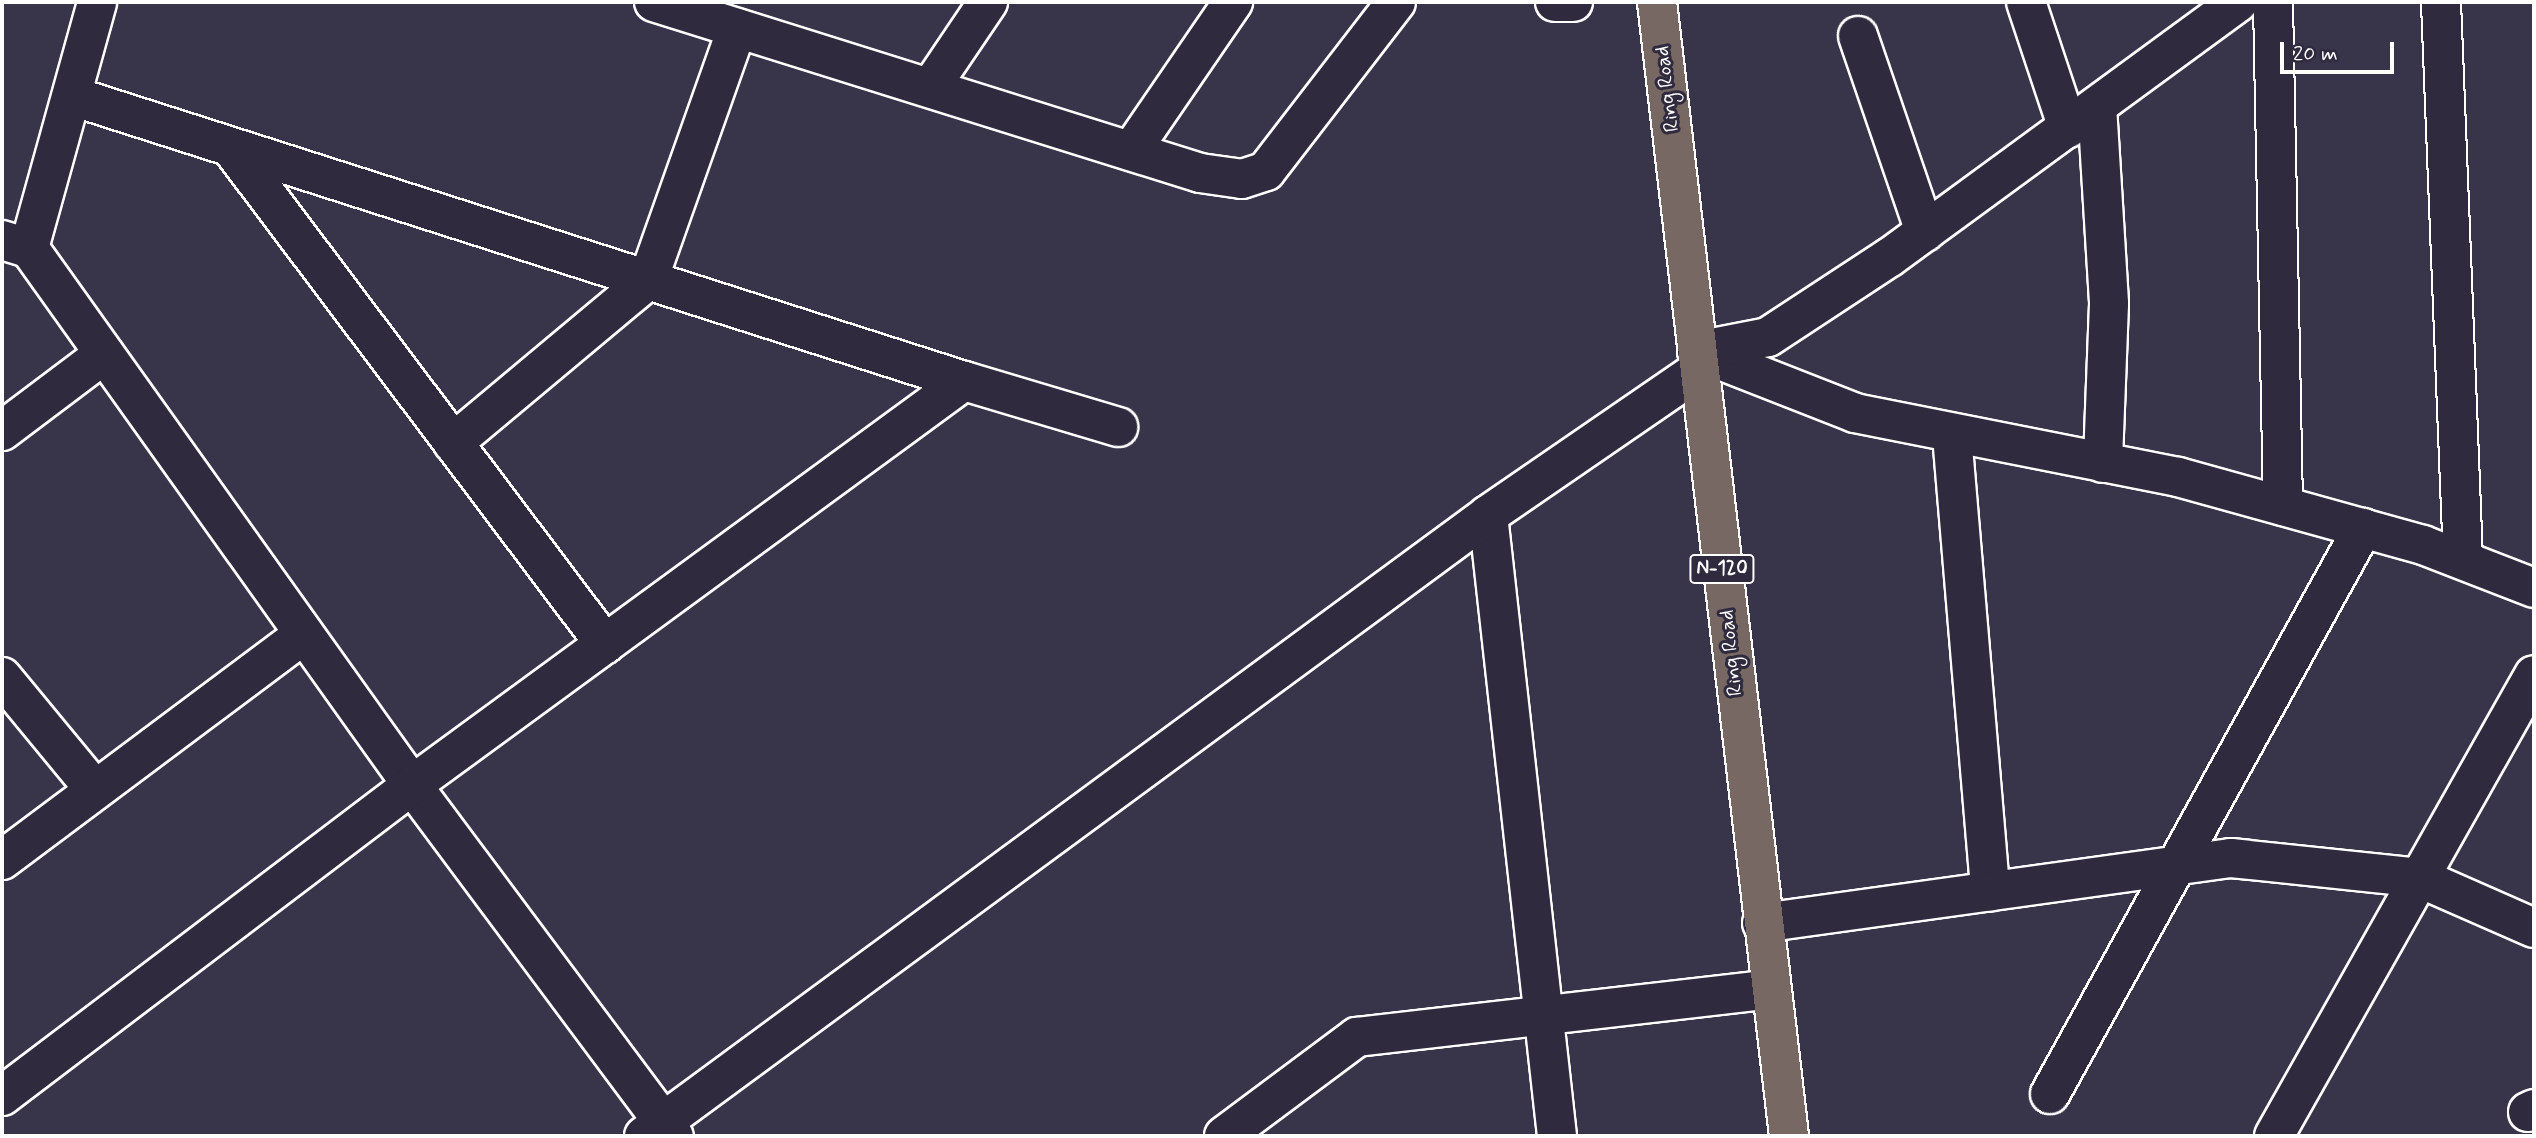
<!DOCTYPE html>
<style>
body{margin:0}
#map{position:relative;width:2536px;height:1138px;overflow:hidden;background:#383449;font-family:Mynerve,sans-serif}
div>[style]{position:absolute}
.roads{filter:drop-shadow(2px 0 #fff) drop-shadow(-2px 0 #fff) drop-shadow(0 2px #fff) drop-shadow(0 -2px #fff)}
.minor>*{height:38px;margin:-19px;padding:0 19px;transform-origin:19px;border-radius:19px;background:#2f2a3d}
.highway>*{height:38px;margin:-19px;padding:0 19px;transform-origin:19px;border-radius:19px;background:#776864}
span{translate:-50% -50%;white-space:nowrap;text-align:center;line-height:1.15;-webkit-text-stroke:6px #2f2a3d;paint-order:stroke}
.shield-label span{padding:2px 5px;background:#2f2a3d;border:2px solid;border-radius:5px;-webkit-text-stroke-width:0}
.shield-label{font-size:19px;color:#fff;font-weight:700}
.street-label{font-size:21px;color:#fff}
.frame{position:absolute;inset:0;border:4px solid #fff;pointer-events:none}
.scale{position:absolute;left:2280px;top:42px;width:114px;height:32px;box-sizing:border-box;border:4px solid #fff;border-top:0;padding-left:9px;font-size:21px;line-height:24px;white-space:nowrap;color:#fff;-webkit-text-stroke:5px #2f2a3d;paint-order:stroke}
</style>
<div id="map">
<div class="roads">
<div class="minor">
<i style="left:654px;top:2px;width:572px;rotate:17.39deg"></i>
<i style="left:1200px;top:173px;width:42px;rotate:8.1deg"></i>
<i style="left:1242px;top:179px;width:25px;rotate:-18deg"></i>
<i style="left:1266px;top:171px;width:213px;rotate:-52.4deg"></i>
<i style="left:1555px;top:2px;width:18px"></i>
<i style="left:2026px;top:2px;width:133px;rotate:71.6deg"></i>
<i style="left:2273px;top:2px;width:504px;rotate:88.86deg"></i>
<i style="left:2441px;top:2px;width:558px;rotate:87.74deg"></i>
<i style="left:1858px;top:36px;width:207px;rotate:71.1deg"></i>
<i style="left:930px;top:88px;width:104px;rotate:-56deg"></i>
<i style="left:2097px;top:106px;width:198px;rotate:86.5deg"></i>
<i style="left:2109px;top:304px;width:159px;rotate:92.2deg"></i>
<i style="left:232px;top:149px;width:620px;rotate:53deg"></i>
<i style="left:1131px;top:151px;width:181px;rotate:-55.6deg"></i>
<i style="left:2px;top:240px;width:28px;rotate:17deg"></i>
<i style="left:29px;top:248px;width:660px;rotate:54.5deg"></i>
<i style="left:412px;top:785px;width:438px;rotate:53.3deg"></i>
<i style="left:29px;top:248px;width:255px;rotate:-74.5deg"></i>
<i style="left:1697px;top:351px;width:170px;rotate:21.4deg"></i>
<i style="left:1855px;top:413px;width:329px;rotate:11.2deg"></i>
<i style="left:2178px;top:477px;width:254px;rotate:15.5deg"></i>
<i style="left:2423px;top:545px;width:119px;rotate:21.2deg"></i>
<i style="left:1697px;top:351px;width:72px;rotate:-11.2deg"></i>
<i style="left:1768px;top:337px;width:146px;rotate:-33.3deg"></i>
<i style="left:1890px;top:257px;width:432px;rotate:-36.2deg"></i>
<i style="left:964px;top:381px;width:161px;rotate:16.6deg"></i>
<i style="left:2px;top:431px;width:128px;rotate:-37deg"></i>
<i style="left:1952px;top:435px;width:458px;rotate:85.2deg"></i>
<i style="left:453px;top:443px;width:254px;rotate:-39.9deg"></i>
<i style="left:648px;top:280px;width:267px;rotate:-70.5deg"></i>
<i style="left:1488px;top:515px;width:625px;rotate:83.66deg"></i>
<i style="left:2px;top:677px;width:146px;rotate:50.5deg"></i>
<i style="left:2px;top:860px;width:377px;rotate:-36.8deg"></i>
<i style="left:1762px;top:923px;width:473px;rotate:-7.9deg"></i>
<i style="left:2231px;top:858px;width:190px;rotate:6deg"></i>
<i style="left:2420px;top:878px;width:124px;rotate:23.7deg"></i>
<i style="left:2050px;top:1094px;width:647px;rotate:-61.06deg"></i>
<i style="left:2px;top:1096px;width:515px;rotate:-37.18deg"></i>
<i style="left:412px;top:785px;width:684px;rotate:-36.2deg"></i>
<i style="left:964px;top:381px;width:936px;rotate:-162.28deg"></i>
<i style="left:2528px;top:1112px;width:7px;rotate:-27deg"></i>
<i style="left:644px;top:1136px;width:1048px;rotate:-36.34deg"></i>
<i style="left:1488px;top:515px;width:256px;rotate:-34.5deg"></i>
<i style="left:1224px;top:1136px;width:166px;rotate:-36.7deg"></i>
<i style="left:1357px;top:1037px;width:416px;rotate:-6.6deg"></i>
<i style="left:2274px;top:1136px;width:529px;rotate:-60.58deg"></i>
</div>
<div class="highway">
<i style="left:1657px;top:2px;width:1142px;rotate:83.36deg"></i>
</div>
</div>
<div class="shield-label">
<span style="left:1722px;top:569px">N-120</span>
</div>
<div class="street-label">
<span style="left:1667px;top:89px;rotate:-97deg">Ring Road</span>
<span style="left:1731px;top:653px;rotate:-96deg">Ring Road</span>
</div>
<div class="frame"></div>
<div class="scale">20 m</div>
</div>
